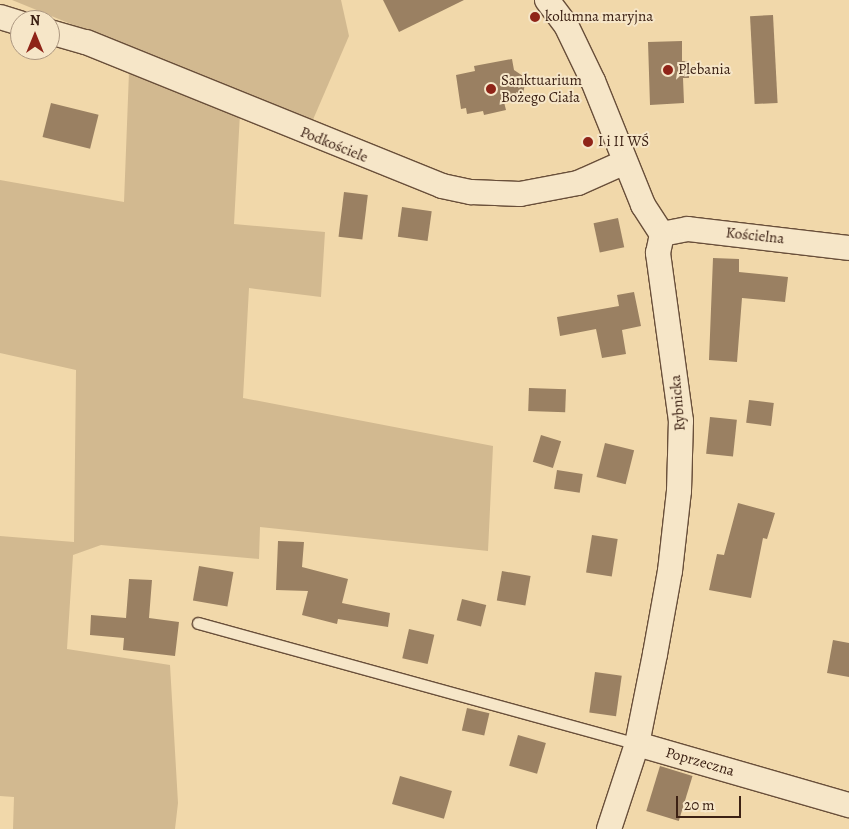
<!DOCTYPE html>
<meta charset="utf-8">
<style>
body{margin:0}
#map{position:relative;width:849px;height:829px;overflow:hidden;background:#f1d8aa;font-family:Alegreya,serif}
div>[style]{position:absolute}
.green>*{inset:0;background:#d2b990}
.building>*{inset:0;background:#9a8062;transform-origin:0 0}
.roads{filter:drop-shadow(1px 0 #694f3a) drop-shadow(-1px 0 #694f3a) drop-shadow(0 1px #694f3a) drop-shadow(0 -1px #694f3a)}
.lane>*{height:11px;margin:-5.5px;padding:0 5.5px;transform-origin:5.5px;border-radius:5.5px;background:#f6e6c8}
.street>*{height:24px;margin:-12px;padding:0 12px;transform-origin:12px;border-radius:12px;background:#f6e6c8}
.dots>*{width:14px;height:14px;translate:-50% -50%;box-sizing:border-box;border:2px solid #f6e6c8;border-radius:50%}
span{translate:-50% -50%;white-space:nowrap;text-align:center;line-height:1.15;-webkit-text-stroke:4px #f6e6c8;paint-order:stroke}
.poi-label{font-size:15px;color:#3c2114}
.left{translate:0 -50%;text-align:left}
.street-label{font-size:15px;color:#3c2114}
.north{position:absolute;left:10px;top:10px;width:50px;height:50px;box-sizing:border-box;background:#f6e6c8;border:1px solid #ac9780;border-radius:50%;rotate:0deg;font-size:14px;font-weight:700;line-height:20px;text-align:center;color:#3c2114}
.north::after{content:'';display:block;margin:auto;width:18px;height:22px;background:#8f2418;clip-path:polygon(50% 0,100% 100%,50% 72%,0 100%)}
.scale{position:absolute;left:676px;top:796px;width:65px;height:22px;box-sizing:border-box;border:2px solid #3c2114;border-top:0;padding-left:6px;font-size:15px;line-height:18px;white-space:nowrap;color:#3c2114;-webkit-text-stroke:4px #f6e6c8;paint-order:stroke}
</style>
<div id="map">
<div class="green">
<i style="clip-path:polygon(12px 0,341px 0,349px 36px,312px 122px)"></i>
<i style="clip-path:polygon(62px 44px,240px 113px,234px 224px,325px 232px,321px 297px,249px 288px,243px 398px,493px 446px,488px 551px,260px 527px,259px 559px,101px 545px,73px 555px,67px 649px,170px 665px,178px 803px,175px 829px,13px 829px,14px 797px,0 796px,0 536px,74px 542px,76px 370px,0 353px,0 180px,124px 202px,129px 72px)"></i>
</div>
<div class="building">
<i style="clip-path:polygon(383px 0,464px 0,399px 32px)"></i>
<i style="left:773px;top:15px;width:88px;height:23px;rotate:87deg"></i>
<i style="clip-path:polygon(682px 41px,682px 61px,688px 61px,689px 78px,683px 78px,684px 103px,650px 105px,648px 42px)"></i>
<i style="clip-path:polygon(512px 59px,514px 70px,526px 78px,523px 94px,503px 98px,506px 110px,484px 115px,483px 111px,467px 114px,466px 108px,461px 109px,456px 75px,475px 71px,474px 66px)"></i>
<i style="left:51px;top:103px;width:49px;height:35px;rotate:14deg"></i>
<i style="left:344px;top:192px;width:24px;height:45px;rotate:7deg"></i>
<i style="left:402px;top:207px;width:30px;height:30px;rotate:8deg"></i>
<i style="left:618px;top:218px;width:30px;height:25px;rotate:78deg"></i>
<i style="clip-path:polygon(713px 258px,739px 259px,739px 272px,788px 277px,785px 302px,742px 298px,737px 362px,709px 360px)"></i>
<i style="clip-path:polygon(634px 292px,641px 326px,622px 330px,626px 354px,602px 358px,596px 329px,560px 336px,557px 317px,619px 306px,617px 295px)"></i>
<i style="left:529px;top:388px;width:37px;height:23px;rotate:2deg"></i>
<i style="left:749px;top:400px;width:25px;height:23px;rotate:7deg"></i>
<i style="left:710px;top:417px;width:27px;height:37px;rotate:6deg"></i>
<i style="left:541px;top:435px;width:21px;height:28px;rotate:17deg"></i>
<i style="left:605px;top:443px;width:30px;height:35px;rotate:14deg"></i>
<i style="left:557px;top:470px;width:26px;height:19px;rotate:9deg"></i>
<i style="clip-path:polygon(738px 503px,775px 513px,767px 539px,763px 538px,751px 598px,709px 590px,717px 554px,724px 555px)"></i>
<i style="left:592px;top:535px;width:26px;height:38px;rotate:9deg"></i>
<i style="clip-path:polygon(278px 541px,304px 542px,302px 567px,348px 579px,342px 603px,390px 613px,388px 627px,338px 619px,337px 624px,302px 615px,308px 591px,276px 590px)"></i>
<i style="left:199px;top:566px;width:35px;height:35px;rotate:10deg"></i>
<i style="left:502px;top:571px;width:29px;height:30px;rotate:10deg"></i>
<i style="clip-path:polygon(129px 579px,152px 580px,149px 618px,179px 622px,175px 656px,123px 650px,124px 638px,90px 635px,91px 615px,126px 618px)"></i>
<i style="left:462px;top:599px;width:25px;height:22px;rotate:14deg"></i>
<i style="left:409px;top:629px;width:26px;height:30px;rotate:13deg"></i>
<i style="clip-path:polygon(833px 640px,849px 643px,849px 677px,827px 673px)"></i>
<i style="left:595px;top:672px;width:27px;height:41px;rotate:8deg"></i>
<i style="left:467px;top:708px;width:23px;height:23px;rotate:13deg"></i>
<i style="left:518px;top:735px;width:29px;height:32px;rotate:16deg"></i>
<i style="left:660px;top:766px;width:34px;height:47px;rotate:17deg"></i>
<i style="left:400px;top:776px;width:54px;height:29px;rotate:16deg"></i>
</div>
<div class="roads">
<div class="lane">
<i style="left:198px;top:623px;width:455px;rotate:15.4deg"></i>
</div>
<div class="street">
<i style="left:547px;top:0;width:31px;rotate:53deg"></i>
<i style="left:566px;top:25px;width:62px;rotate:64.3deg"></i>
<i style="left:593px;top:81px;width:134px;rotate:68deg"></i>
<i style="left:643px;top:205px;width:35px;rotate:57deg"></i>
<i style="left:0;top:17px;width:21px;rotate:17deg"></i>
<i style="left:50px;top:32px;width:37px;rotate:16deg"></i>
<i style="left:86px;top:42px;width:384px;rotate:22deg"></i>
<i style="left:442px;top:186px;width:30px;rotate:12deg"></i>
<i style="left:471px;top:192px;width:49px;rotate:2.3deg"></i>
<i style="left:520px;top:194px;width:59px;rotate:-10.7deg"></i>
<i style="left:578px;top:183px;width:51px;rotate:-24.1deg"></i>
<i style="left:662px;top:234px;width:26px;rotate:-11deg"></i>
<i style="left:688px;top:229px;width:162px;rotate:6.7deg"></i>
<i style="left:637px;top:744px;width:221px;rotate:16.1deg"></i>
<i style="left:609px;top:829px;width:89px;rotate:-71.8deg"></i>
<i style="left:637px;top:744px;width:92px;rotate:-78.7deg"></i>
<i style="left:655px;top:654px;width:84px;rotate:-79.8deg"></i>
<i style="left:670px;top:571px;width:81px;rotate:-83.6deg"></i>
<i style="left:679px;top:491px;width:70px;rotate:-88.4deg"></i>
<i style="left:681px;top:421px;width:170px;rotate:-97.8deg"></i>
<i style="left:658px;top:253px;width:19px;rotate:-78deg"></i>
</div>
</div>
<div class="dots">
<i style="left:535px;top:17px;background:#8f2418"></i>
<i style="left:668px;top:70px;background:#8f2418"></i>
<i style="left:491px;top:89px;background:#8f2418"></i>
<i style="left:588px;top:142px;background:#8f2418"></i>
</div>
<div class="poi-label">
<span class="left" style="left:545px;top:17px">kolumna maryjna</span>
<span class="left" style="left:678px;top:70px">Plebania</span>
<span class="left" style="left:501px;top:89px">Sanktuarium<br>Bożego Ciała</span>
<span class="left" style="left:598px;top:142px">I i II WŚ</span>
</div>
<div class="street-label">
<span style="left:334px;top:145px;rotate:22deg">Podkościele</span>
<span style="left:755px;top:236px;rotate:6deg">Kościelna</span>
<span style="left:678px;top:403px;rotate:-95deg">Rybnicka</span>
<span style="left:700px;top:762px;rotate:16deg">Poprzeczna</span>
</div>
<div class="north">N</div>
<div class="scale">20 m</div>
</div>
